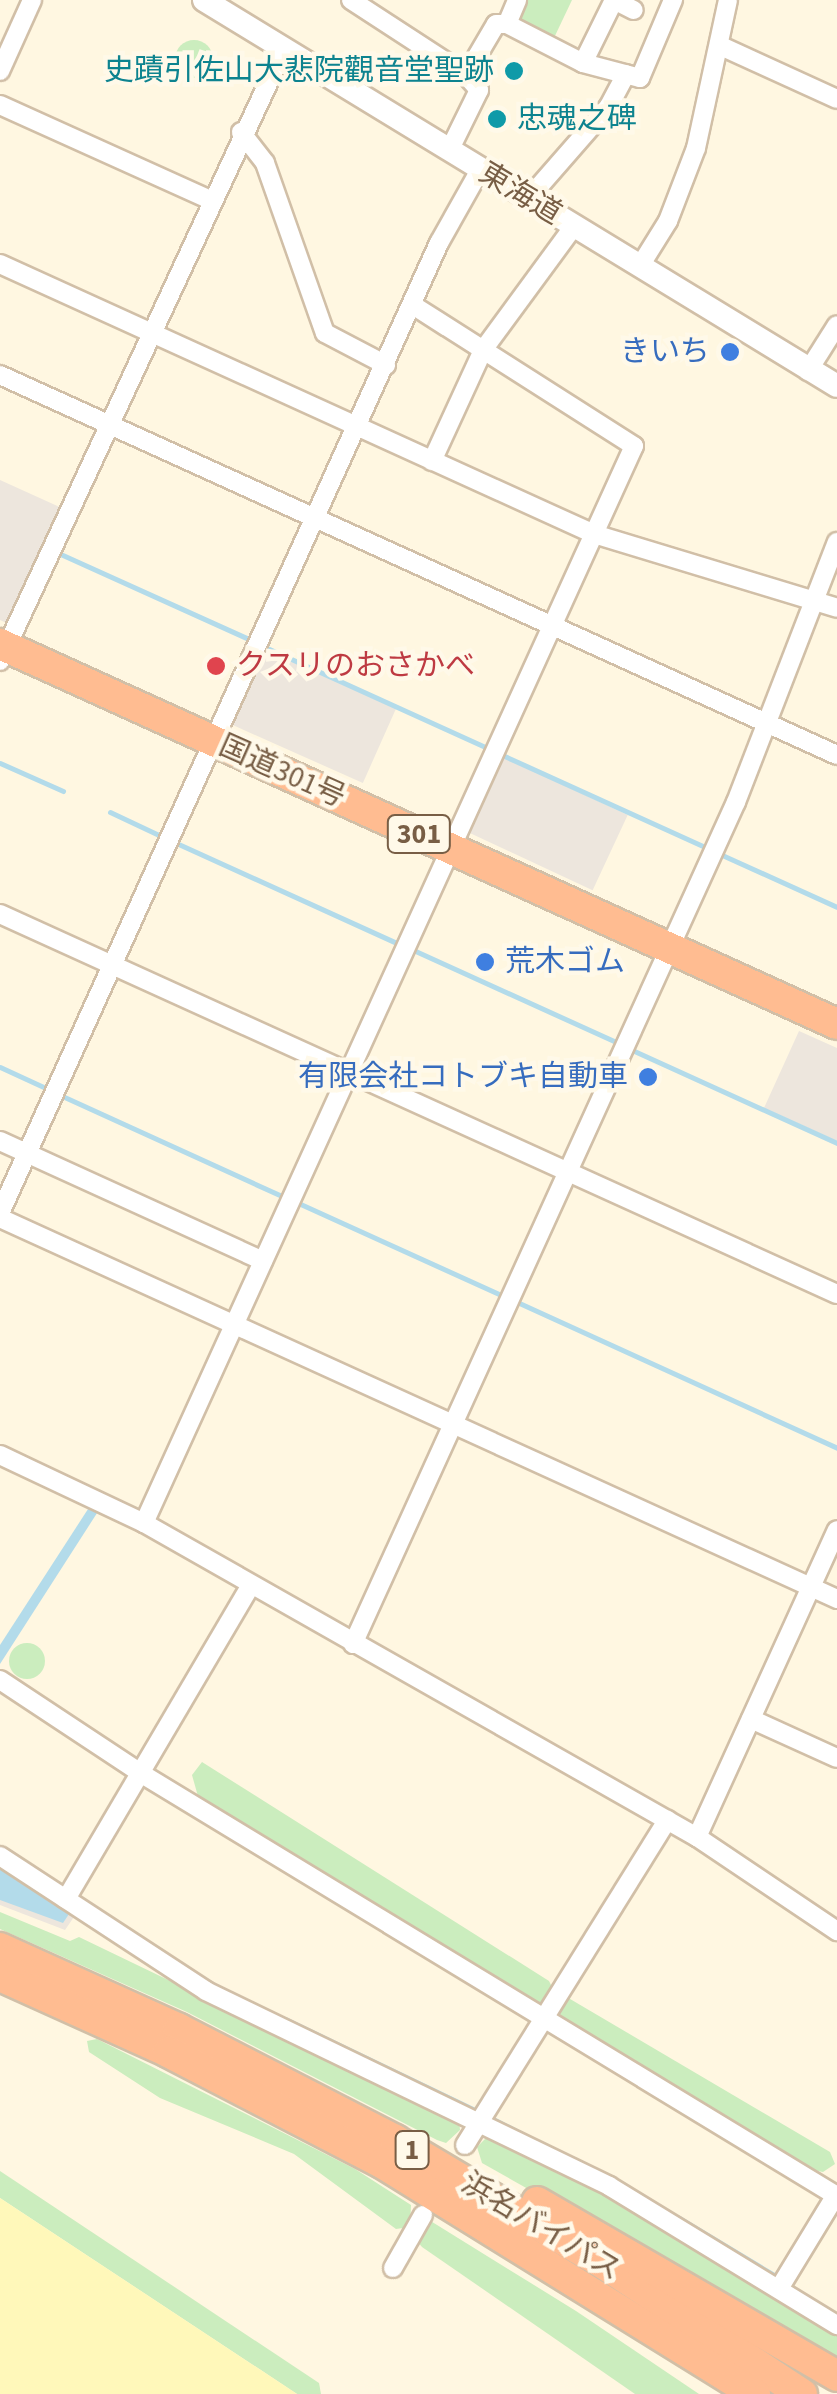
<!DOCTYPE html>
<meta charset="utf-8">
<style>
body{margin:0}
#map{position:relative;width:837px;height:2394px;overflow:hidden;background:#fff7e1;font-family:"Source Sans 3","Noto Sans JP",sans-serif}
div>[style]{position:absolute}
.industrial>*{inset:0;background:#ede6dd;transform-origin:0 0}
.green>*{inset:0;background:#cbedbe}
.round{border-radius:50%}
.sand>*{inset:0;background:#fff8ba}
.water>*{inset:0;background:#b3dbea}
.stream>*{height:5px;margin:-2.5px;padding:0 2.5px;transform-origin:2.5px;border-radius:2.5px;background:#b3dbea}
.roads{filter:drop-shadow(2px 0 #d1bfa7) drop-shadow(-2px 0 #d1bfa7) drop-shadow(0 2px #d1bfa7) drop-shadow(0 -2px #d1bfa7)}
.street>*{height:18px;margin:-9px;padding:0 9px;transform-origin:9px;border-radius:9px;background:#fff}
.secondary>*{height:22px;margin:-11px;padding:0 11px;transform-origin:11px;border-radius:11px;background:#fff}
.highway>*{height:30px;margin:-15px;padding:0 15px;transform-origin:15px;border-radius:15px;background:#ffbc91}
.dots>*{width:28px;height:28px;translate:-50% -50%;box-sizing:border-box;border:5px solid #fff9e9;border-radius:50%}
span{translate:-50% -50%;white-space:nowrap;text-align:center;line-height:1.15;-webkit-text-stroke:9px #fff9e9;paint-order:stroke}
.shield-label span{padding:2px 8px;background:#fff9e9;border:2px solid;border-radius:8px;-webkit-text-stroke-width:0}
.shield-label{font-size:28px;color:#785e45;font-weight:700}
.culture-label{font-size:30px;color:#0d838f}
.right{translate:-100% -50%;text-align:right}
.left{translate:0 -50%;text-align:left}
.street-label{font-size:30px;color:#785e45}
.shop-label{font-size:30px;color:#366cbe}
.health-label{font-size:30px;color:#be3a42}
</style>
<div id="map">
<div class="industrial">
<i style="clip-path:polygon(0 480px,64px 509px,11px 625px,0 620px)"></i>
<i style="left:266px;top:649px;width:143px;height:83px;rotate:24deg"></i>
<i style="left:499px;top:755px;width:142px;height:83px;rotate:25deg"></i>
<i style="clip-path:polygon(799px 1031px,837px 1048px,837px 1141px,764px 1108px)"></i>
<i style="clip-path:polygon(0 1864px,76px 1914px,65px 1930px,0 1905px)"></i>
</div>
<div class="green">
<i style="clip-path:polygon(524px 0,572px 0,553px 40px,518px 21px)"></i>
<i class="round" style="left:175px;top:40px;width:38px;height:38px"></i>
<i class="round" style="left:9px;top:1643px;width:36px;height:36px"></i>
<i style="clip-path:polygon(202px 1762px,549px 1981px,553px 1989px,543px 2005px,199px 1800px,192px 1775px)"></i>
<i style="clip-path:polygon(0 1912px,70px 1941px,79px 1937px,459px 2120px,460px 2130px,446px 2143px,437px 2140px,187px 2012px,0 1929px)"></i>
<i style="clip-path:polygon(565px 1996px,830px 2152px,835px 2164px,823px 2172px,803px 2168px,555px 2017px)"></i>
<i style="clip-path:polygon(97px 2039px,355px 2169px,411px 2205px,410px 2227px,396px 2229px,294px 2154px,160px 2098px,89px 2052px,87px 2041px)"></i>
<i style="clip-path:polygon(489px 2135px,606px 2192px,837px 2333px,837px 2363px,482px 2163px,477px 2147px)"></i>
<i style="clip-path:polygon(0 2171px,319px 2383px,321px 2394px,297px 2394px,0 2198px)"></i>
<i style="clip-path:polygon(429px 2220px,576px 2311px,699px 2394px,635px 2394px,422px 2247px,417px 2241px)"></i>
</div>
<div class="sand">
<i style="clip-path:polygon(0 2198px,297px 2394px,0 2394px)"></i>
</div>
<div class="water">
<i style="clip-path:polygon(90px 1506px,99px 1510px,0 1664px,0 1645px)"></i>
<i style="clip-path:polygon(0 1869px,69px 1914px,63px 1923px,0 1900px)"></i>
</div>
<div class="stream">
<i style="left:56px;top:552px;width:216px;rotate:24.3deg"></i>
<i style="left:267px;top:648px;width:245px;rotate:24.4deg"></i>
<i style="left:500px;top:754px;width:225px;rotate:24.4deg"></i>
<i style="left:0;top:763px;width:69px;rotate:24deg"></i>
<i style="left:110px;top:812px;width:61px;rotate:25.3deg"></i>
<i style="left:174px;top:842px;width:249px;rotate:24.4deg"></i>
<i style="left:722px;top:855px;width:126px;rotate:24.3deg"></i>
<i style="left:411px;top:949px;width:227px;rotate:24.4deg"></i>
<i style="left:632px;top:1050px;width:225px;rotate:24.4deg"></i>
<i style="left:0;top:1067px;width:55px;rotate:24.7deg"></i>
<i style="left:60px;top:1095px;width:248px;rotate:24.5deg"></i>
<i style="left:296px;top:1202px;width:227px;rotate:24.4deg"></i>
<i style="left:517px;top:1302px;width:352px;rotate:24.5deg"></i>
<i style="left:285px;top:2019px;width:215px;rotate:25.6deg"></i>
<i style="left:489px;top:2117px;width:39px;rotate:27deg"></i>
<i style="left:679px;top:2218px;width:117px;rotate:31deg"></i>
</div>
<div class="roads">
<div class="street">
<i style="left:351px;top:0;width:137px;rotate:33.1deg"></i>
<i style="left:466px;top:75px;width:20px;rotate:49deg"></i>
<i style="left:479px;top:90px;width:68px;rotate:116.2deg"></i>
<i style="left:507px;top:24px;width:26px;rotate:-67deg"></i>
<i style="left:723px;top:47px;width:125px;rotate:24.5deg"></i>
<i style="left:583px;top:63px;width:70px;rotate:-63.8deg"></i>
<i style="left:614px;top:0;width:22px;rotate:27deg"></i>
<i style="left:0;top:71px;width:78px;rotate:-65.7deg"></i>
<i style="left:466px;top:75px;width:59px;rotate:-59.5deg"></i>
<i style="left:496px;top:24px;width:11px"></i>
<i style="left:507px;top:24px;width:85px;rotate:27.2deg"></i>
<i style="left:583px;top:63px;width:59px;rotate:14.7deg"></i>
<i style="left:640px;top:78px;width:85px;rotate:-67.1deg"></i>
<i style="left:0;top:105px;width:230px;rotate:24.3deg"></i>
<i style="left:241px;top:132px;width:39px;rotate:52deg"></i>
<i style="left:265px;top:163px;width:180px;rotate:70.6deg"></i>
<i style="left:325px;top:333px;width:69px;rotate:27.7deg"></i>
<i style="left:528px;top:199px;width:123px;rotate:-48.9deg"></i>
<i style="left:609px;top:106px;width:36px;rotate:-62deg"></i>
<i style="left:0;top:264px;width:652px;rotate:24.44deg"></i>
<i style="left:594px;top:534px;width:254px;rotate:16.9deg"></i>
<i style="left:640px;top:266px;width:53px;rotate:-58.1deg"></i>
<i style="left:668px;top:221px;width:78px;rotate:-69deg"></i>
<i style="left:696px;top:148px;width:151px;rotate:-77.8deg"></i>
<i style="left:808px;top:371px;width:54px;rotate:-57.8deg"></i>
<i style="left:0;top:375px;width:919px;rotate:24.42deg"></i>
<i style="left:432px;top:461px;width:122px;rotate:-65.3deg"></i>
<i style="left:483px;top:350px;width:154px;rotate:-53.7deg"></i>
<i style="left:0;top:661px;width:672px;rotate:-65.11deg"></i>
<i style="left:0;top:914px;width:919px;rotate:24.42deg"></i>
<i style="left:0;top:1141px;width:289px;rotate:24.5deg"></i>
<i style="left:0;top:1213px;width:1065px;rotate:-65.65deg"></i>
<i style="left:439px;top:243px;width:84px;rotate:-60.7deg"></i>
<i style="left:0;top:1218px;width:920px;rotate:24.47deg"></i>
<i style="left:0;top:1455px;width:159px;rotate:25.3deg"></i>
<i style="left:144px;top:1523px;width:636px;rotate:29.59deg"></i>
<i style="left:697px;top:1837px;width:169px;rotate:33.9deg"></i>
<i style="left:144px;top:1523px;width:1183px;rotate:-65.54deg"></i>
<i style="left:634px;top:446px;width:262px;rotate:-147.5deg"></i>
<i style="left:353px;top:1644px;width:925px;rotate:-65.54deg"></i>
<i style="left:736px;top:802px;width:279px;rotate:-68.8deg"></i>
<i style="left:0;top:1680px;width:170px;rotate:33.5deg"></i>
<i style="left:142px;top:1774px;width:813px;rotate:31.27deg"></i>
<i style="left:751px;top:1719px;width:94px;rotate:24.4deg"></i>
<i style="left:697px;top:1837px;width:337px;rotate:-65.5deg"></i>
<i style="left:0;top:1856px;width:246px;rotate:33.2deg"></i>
<i style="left:206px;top:1991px;width:448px;rotate:25.8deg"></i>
<i style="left:609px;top:2186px;width:267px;rotate:31.4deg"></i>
<i style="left:66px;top:1899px;width:364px;rotate:-59.5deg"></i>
<i style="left:465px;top:2145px;width:383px;rotate:-58.1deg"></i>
<i style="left:393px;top:2268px;width:61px;rotate:-60.5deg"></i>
<i style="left:780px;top:2287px;width:108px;rotate:-58.7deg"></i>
</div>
<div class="secondary">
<i style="left:204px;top:0;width:741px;rotate:31.37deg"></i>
</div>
<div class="highway">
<i style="left:0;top:644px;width:919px;rotate:24.42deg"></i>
<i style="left:0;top:1948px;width:196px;rotate:24.3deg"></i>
<i style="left:179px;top:2029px;width:243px;rotate:27.2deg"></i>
<i style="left:395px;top:2140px;width:243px;rotate:30.7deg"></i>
<i style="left:604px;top:2264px;width:237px;rotate:33.3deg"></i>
<i style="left:0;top:1976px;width:184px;rotate:24.3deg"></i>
<i style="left:168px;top:2052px;width:241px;rotate:27.4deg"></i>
<i style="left:382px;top:2163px;width:439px;rotate:31.8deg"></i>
<i style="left:537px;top:2202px;width:347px;rotate:30.1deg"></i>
</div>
</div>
<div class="dots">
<i style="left:514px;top:71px;background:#0f9aa8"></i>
<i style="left:497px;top:119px;background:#0f9aa8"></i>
<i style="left:730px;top:352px;background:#3f7fe0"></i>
<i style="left:216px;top:666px;background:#e0444e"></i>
<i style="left:485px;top:962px;background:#3f7fe0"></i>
<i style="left:648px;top:1077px;background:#3f7fe0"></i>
</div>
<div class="shield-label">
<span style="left:419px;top:834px">301</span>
<span style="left:412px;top:2150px">1</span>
</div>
<div class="culture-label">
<span class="right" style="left:494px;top:71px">史蹟引佐山大悲院觀音堂聖跡</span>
<span class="left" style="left:517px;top:119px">忠魂之碑</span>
</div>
<div class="street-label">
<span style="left:520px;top:194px;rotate:31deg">東海道</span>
<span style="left:282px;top:772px;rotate:24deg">国道301号</span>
<span style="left:541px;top:2227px;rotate:31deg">浜名バイパス</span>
</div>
<div class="shop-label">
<span class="right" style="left:710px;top:352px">きいち</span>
<span class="left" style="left:505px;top:962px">荒木ゴム</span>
<span class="right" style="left:628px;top:1077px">有限会社コトブキ自動車</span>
</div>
<div class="health-label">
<span class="left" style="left:236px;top:666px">クスリのおさかべ</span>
</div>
</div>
